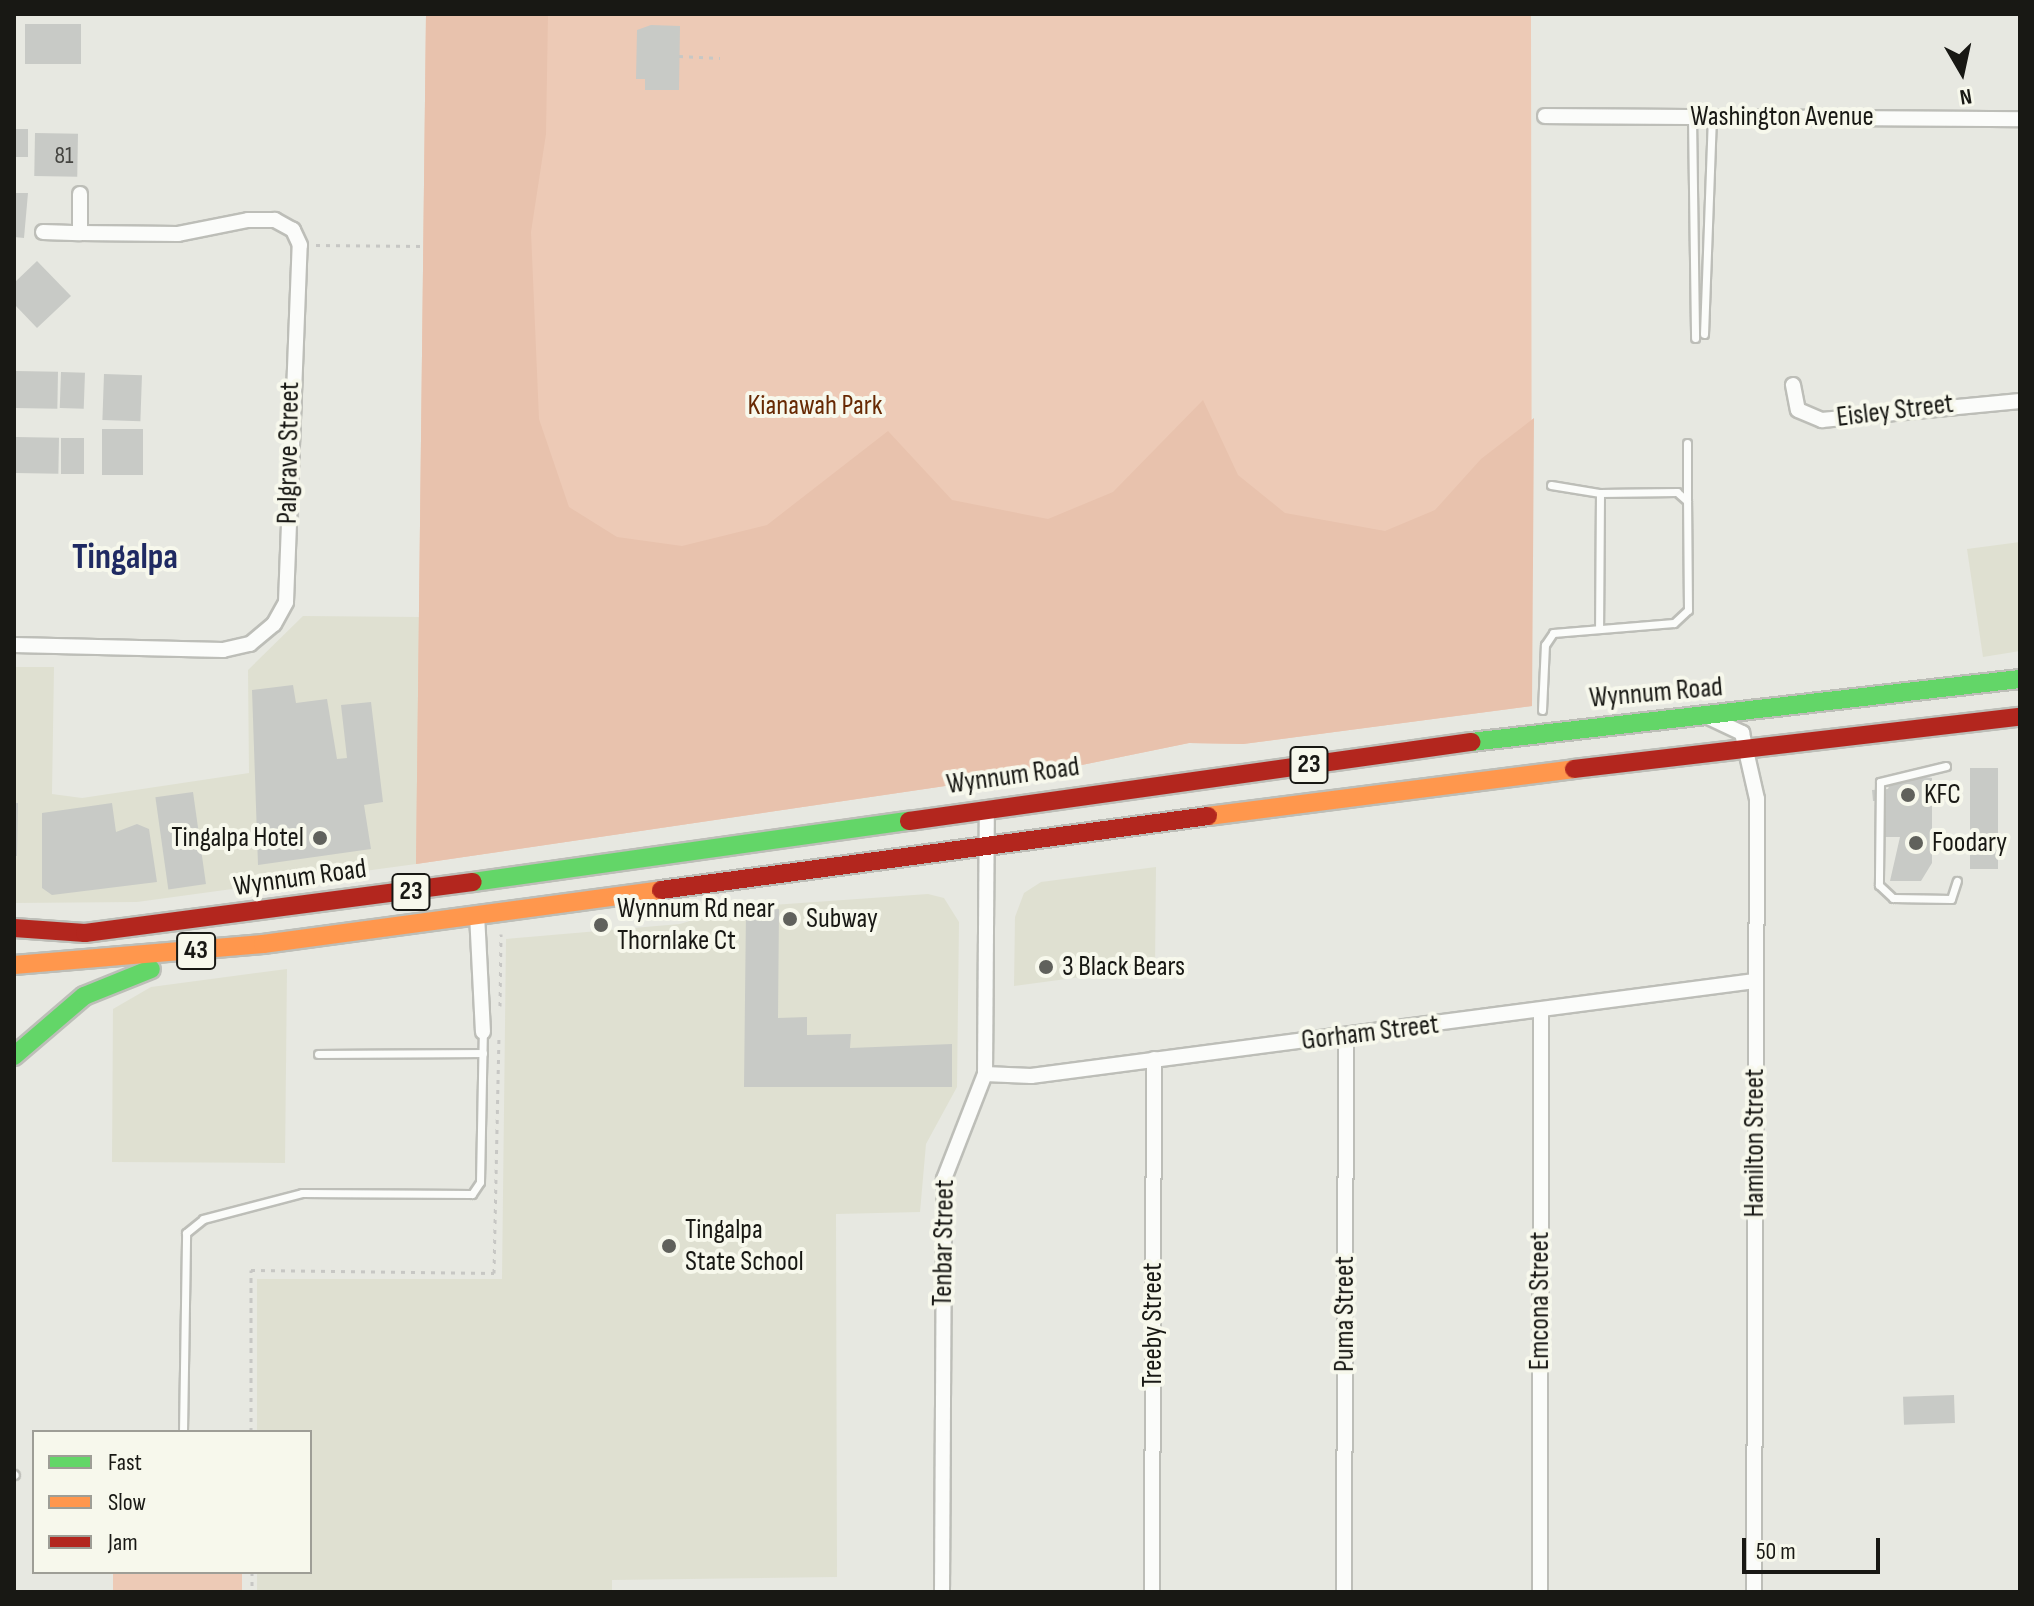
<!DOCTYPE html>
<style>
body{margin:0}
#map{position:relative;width:2034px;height:1606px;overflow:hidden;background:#e7e8e1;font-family:"Sofia Sans Condensed",sans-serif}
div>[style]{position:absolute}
.built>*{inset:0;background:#dfe0d1}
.green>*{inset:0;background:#edcab6;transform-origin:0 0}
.forest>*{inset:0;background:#e8c2ad}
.building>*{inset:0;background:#c8cac6;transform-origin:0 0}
.path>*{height:3px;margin-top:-1.5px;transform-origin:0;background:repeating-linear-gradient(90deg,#c7c7c4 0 4px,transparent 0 10px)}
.roads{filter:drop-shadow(2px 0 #bdbeb8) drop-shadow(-2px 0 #bdbeb8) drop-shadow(0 2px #bdbeb8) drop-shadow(0 -2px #bdbeb8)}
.lane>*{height:7px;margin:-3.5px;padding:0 3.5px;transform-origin:3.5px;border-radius:3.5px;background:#fbfcfa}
.street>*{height:14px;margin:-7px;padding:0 7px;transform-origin:7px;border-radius:7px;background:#fbfcfa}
.fast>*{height:18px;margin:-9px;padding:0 9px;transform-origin:9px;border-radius:9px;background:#63d668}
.slow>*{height:18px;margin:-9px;padding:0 9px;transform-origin:9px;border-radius:9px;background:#ff974d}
.jam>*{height:18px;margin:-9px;padding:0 9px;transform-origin:9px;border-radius:9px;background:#b3261e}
.dots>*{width:22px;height:22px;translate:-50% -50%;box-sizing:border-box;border:4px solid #f7f8ec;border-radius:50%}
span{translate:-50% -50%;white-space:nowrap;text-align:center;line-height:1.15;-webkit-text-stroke:8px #f7f8ec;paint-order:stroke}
.number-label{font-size:24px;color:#444440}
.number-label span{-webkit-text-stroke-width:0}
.shield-label span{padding:2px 6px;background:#f7f8ec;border:2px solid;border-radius:6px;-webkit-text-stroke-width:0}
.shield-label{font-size:26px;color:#181814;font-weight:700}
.street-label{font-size:28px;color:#181814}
.park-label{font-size:28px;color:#672903}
.poi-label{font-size:28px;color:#181814}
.left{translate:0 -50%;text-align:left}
.right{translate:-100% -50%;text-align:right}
.district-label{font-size:36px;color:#1f2a62;font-weight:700}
.frame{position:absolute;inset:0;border:16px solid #181814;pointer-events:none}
.legend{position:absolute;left:32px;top:1430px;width:280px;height:144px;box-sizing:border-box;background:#f7f8ec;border:2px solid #9e9e96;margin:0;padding:10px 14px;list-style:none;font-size:24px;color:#181814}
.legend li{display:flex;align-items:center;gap:16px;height:40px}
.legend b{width:40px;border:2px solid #9e9e96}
.north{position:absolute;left:1922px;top:32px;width:80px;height:80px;-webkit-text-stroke:6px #f7f8ec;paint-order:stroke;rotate:171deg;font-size:22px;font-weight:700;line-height:32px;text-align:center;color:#181814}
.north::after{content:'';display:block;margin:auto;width:28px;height:36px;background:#181814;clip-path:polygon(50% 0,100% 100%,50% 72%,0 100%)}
.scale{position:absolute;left:1742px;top:1538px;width:138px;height:36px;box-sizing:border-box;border:4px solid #181814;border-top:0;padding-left:10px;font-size:24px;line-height:28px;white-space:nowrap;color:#181814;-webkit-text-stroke:6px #f7f8ec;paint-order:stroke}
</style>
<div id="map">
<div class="built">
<i style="clip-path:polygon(2020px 542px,2020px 651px,1983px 657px,1967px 549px)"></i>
<i style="clip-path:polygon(303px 616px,421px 617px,416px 864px,137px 902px,14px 903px,14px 667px,54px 667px,52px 794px,82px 798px,249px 773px,248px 670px)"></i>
<i style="clip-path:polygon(1156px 867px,1155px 967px,1014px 986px,1015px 917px,1024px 893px,1041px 882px)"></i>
<i style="clip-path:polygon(928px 894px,944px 898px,959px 922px,957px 1087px,926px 1144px,920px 1212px,836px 1214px,837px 1577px,612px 1580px,612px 1592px,257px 1592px,257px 1572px,310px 1572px,310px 1432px,257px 1432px,257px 1279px,502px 1279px,506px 939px,680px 924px,731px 908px)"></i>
<i style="clip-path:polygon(287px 969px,285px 1163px,112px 1162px,113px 1009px,151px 987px)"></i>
</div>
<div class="green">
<i style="clip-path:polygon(426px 14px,1531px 14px,1532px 706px,1243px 744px,1189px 743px,1067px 768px,416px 864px)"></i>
<i style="left:113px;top:1572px;width:129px;height:20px"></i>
</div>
<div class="forest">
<i style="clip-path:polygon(426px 14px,548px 14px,546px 134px,531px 232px,539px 419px,569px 507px,617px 537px,682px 546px,767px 525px,888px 431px,952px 500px,1048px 519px,1113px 492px,1203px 400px,1238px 475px,1285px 513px,1385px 531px,1435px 510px,1481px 459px,1534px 418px,1532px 706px,1243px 744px,1189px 743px,1067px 768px,416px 864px)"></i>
</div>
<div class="building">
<i style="left:25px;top:24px;width:56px;height:40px"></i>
<i style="clip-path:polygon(651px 25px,680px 26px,679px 90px,645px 90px,645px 79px,636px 79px,637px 30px)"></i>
<i style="left:14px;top:129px;width:14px;height:28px"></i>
<i style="left:35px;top:133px;width:43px;height:43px;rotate:1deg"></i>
<i style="clip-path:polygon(14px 193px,28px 193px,24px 238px,14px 237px)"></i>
<i style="clip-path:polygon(37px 261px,71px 296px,37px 328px,14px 304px,14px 283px)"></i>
<i style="left:16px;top:371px;width:42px;height:37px;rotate:1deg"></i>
<i style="left:61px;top:372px;width:24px;height:36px;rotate:2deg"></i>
<i style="left:104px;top:374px;width:38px;height:46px;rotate:2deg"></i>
<i style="left:102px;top:429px;width:41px;height:46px"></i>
<i style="left:16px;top:437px;width:43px;height:36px;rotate:1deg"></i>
<i style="left:61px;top:438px;width:23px;height:36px"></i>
<i style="clip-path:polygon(293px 685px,296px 703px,327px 699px,337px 759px,347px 758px,341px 705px,371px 702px,383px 802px,364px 805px,371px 849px,258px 865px,252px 690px)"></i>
<i style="left:1970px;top:768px;width:28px;height:101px"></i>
<i style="clip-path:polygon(1894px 773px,1932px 778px,1932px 863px,1921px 881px,1890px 881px,1900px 837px,1883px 837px,1883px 801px,1873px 801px,1872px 790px,1888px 789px)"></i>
<i style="left:193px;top:792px;width:93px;height:38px;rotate:82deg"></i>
<i style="clip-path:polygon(14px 803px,18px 803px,17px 856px,14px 856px)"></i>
<i style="clip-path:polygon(112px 803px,116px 832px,137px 824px,149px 829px,157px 882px,52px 895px,42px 888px,42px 813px)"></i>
<i style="clip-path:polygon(779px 909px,778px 1018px,807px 1017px,807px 1035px,851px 1034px,850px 1048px,952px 1044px,952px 1087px,744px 1087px,746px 910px)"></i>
<i style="left:1954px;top:1395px;width:28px;height:51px;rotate:88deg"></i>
</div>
<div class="path">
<i style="left:679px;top:56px;width:41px;rotate:2.8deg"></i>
<i style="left:316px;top:245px;width:107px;rotate:0.5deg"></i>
<i style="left:500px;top:1006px;width:72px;rotate:-89.2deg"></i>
<i style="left:251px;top:1432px;width:162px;rotate:-90deg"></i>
<i style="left:251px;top:1270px;width:243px;rotate:0.7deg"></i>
<i style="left:494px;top:1273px;width:236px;rotate:-88.8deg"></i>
<i style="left:252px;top:1572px;width:20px;rotate:90deg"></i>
</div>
<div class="roads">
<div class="lane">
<i style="left:1692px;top:117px;width:221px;rotate:89.2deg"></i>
<i style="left:1704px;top:334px;width:217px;rotate:-87.9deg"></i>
<i style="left:1551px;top:485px;width:50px;rotate:9.3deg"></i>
<i style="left:1687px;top:501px;width:58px;rotate:-90deg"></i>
<i style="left:1542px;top:710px;width:65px;rotate:-87.4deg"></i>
<i style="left:1545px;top:645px;width:14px;rotate:-56deg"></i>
<i style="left:1553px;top:633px;width:121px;rotate:-4.7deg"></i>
<i style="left:1674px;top:623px;width:19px;rotate:-43deg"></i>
<i style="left:1688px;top:610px;width:109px;rotate:-90.5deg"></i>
<i style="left:1687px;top:501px;width:13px;rotate:-138deg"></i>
<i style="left:1677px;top:492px;width:77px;rotate:179.3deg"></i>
<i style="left:1600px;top:493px;width:136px;rotate:90.4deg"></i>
<i style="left:1946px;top:766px;width:68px;rotate:166.4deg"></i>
<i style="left:1880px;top:782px;width:103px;rotate:90.6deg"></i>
<i style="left:1879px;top:885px;width:19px;rotate:43deg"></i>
<i style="left:1893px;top:898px;width:58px;rotate:1deg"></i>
<i style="left:1951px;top:899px;width:19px;rotate:-72deg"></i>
<i style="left:318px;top:1054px;width:165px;rotate:-0.3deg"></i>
<i style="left:183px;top:1432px;width:199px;rotate:-89.1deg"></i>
<i style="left:186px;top:1233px;width:22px;rotate:-39deg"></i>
<i style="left:203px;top:1219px;width:102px;rotate:-14.7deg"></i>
<i style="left:302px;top:1193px;width:170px;rotate:0.3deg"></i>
<i style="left:472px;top:1194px;width:14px;rotate:-56deg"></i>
<i style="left:480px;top:1182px;width:150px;rotate:-88.9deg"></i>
<i style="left:14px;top:1474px;width:1px;rotate:45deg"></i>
</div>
<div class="street">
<i style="left:1545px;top:116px;width:475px;rotate:0.4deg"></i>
<i style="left:43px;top:232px;width:37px;rotate:2deg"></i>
<i style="left:80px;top:233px;width:39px;rotate:-90deg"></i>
<i style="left:1793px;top:385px;width:25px;rotate:79deg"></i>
<i style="left:1798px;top:410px;width:26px;rotate:23deg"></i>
<i style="left:1822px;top:420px;width:199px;rotate:-5.5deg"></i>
<i style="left:14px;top:645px;width:209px;rotate:1.4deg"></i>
<i style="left:223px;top:650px;width:28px;rotate:-13deg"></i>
<i style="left:250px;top:644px;width:31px;rotate:-40deg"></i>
<i style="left:274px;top:624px;width:25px;rotate:-61deg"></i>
<i style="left:286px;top:602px;width:357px;rotate:-87.8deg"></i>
<i style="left:300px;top:245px;width:17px;rotate:-115deg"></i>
<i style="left:293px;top:230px;width:21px;rotate:-151deg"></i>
<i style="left:275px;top:220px;width:27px;rotate:180deg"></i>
<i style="left:248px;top:220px;width:71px;rotate:168.7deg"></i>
<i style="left:178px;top:234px;width:98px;rotate:-179.4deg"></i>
<i style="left:1708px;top:717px;width:38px;rotate:25deg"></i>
<i style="left:1742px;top:733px;width:68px;rotate:77.2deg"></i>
<i style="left:1757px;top:799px;width:793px;rotate:90.22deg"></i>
<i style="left:477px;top:914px;width:118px;rotate:87.1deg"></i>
<i style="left:985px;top:1074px;width:46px;rotate:2.5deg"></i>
<i style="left:1031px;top:1076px;width:730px;rotate:-7.48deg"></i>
<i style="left:942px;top:1592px;width:413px;rotate:-89.7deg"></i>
<i style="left:944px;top:1179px;width:113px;rotate:-68.7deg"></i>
<i style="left:985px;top:1074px;width:266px;rotate:-89.6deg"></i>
<i style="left:1152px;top:1592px;width:533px;rotate:-89.79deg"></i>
<i style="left:1344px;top:1592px;width:556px;rotate:-89.79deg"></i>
<i style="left:1540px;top:1592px;width:582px;rotate:-89.9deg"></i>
</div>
<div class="fast">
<i style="left:1471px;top:742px;width:553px;rotate:-6.55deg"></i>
<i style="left:473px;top:882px;width:440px;rotate:-8deg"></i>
<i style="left:14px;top:1056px;width:92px;rotate:-40.6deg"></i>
<i style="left:84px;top:996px;width:72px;rotate:-21.9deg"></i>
</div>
<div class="slow">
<i style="left:1208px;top:816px;width:369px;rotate:-7.3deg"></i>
<i style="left:14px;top:965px;width:250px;rotate:-4.8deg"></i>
<i style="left:263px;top:944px;width:402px;rotate:-7.7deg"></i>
</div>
<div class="jam">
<i style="left:1574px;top:769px;width:449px;rotate:-6.7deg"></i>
<i style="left:909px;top:821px;width:568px;rotate:-8deg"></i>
<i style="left:661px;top:890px;width:552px;rotate:-7.7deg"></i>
<i style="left:14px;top:928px;width:71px;rotate:4deg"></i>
<i style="left:85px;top:933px;width:391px;rotate:-7.5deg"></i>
</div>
</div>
<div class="dots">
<i style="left:1908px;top:795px;background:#60615c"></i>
<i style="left:320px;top:838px;background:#60615c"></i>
<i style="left:1916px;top:843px;background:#60615c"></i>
<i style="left:790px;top:919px;background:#60615c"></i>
<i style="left:601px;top:925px;background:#60615c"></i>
<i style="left:1046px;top:967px;background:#60615c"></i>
<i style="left:669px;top:1246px;background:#60615c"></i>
</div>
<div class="number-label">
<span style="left:64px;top:156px">81</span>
</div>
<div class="shield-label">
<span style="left:1309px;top:765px">23</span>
<span style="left:411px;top:892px">23</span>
<span style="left:196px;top:951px">43</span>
</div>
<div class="street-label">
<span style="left:1782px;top:117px">Washington Avenue</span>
<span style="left:1895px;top:411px;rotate:-7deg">Eisley Street</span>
<span style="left:289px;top:453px;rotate:-89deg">Palgrave Street</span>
<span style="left:1656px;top:693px;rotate:-5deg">Wynnum Road</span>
<span style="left:1013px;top:776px;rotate:-8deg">Wynnum Road</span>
<span style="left:300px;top:878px;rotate:-8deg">Wynnum Road</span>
<span style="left:1370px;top:1033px;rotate:-7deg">Gorham Street</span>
<span style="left:1755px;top:1143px;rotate:-90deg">Hamilton Street</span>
<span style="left:944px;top:1243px;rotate:-89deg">Tenbar Street</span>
<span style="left:1540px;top:1301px;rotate:-90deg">Emcona Street</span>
<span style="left:1345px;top:1314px;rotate:-90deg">Puma Street</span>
<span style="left:1153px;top:1325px;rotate:-90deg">Treeby Street</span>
</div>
<div class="park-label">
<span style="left:815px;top:406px">Kianawah Park</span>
</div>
<div class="poi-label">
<span class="left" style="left:1924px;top:795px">KFC</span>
<span class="right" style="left:304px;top:838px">Tingalpa Hotel</span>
<span class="left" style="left:1932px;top:843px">Foodary</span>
<span class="left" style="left:617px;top:925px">Wynnum Rd near<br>Thornlake Ct</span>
<span class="left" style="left:806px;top:919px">Subway</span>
<span class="left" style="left:1062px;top:967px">3 Black Bears</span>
<span class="left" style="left:685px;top:1246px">Tingalpa<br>State School</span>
</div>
<div class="district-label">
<span style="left:125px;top:558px">Tingalpa</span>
</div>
<div class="frame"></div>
<ul class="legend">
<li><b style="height:10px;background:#63d668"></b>Fast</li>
<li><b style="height:10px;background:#ff974d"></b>Slow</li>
<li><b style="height:10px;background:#b3261e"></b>Jam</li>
</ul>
<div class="north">N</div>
<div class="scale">50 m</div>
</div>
